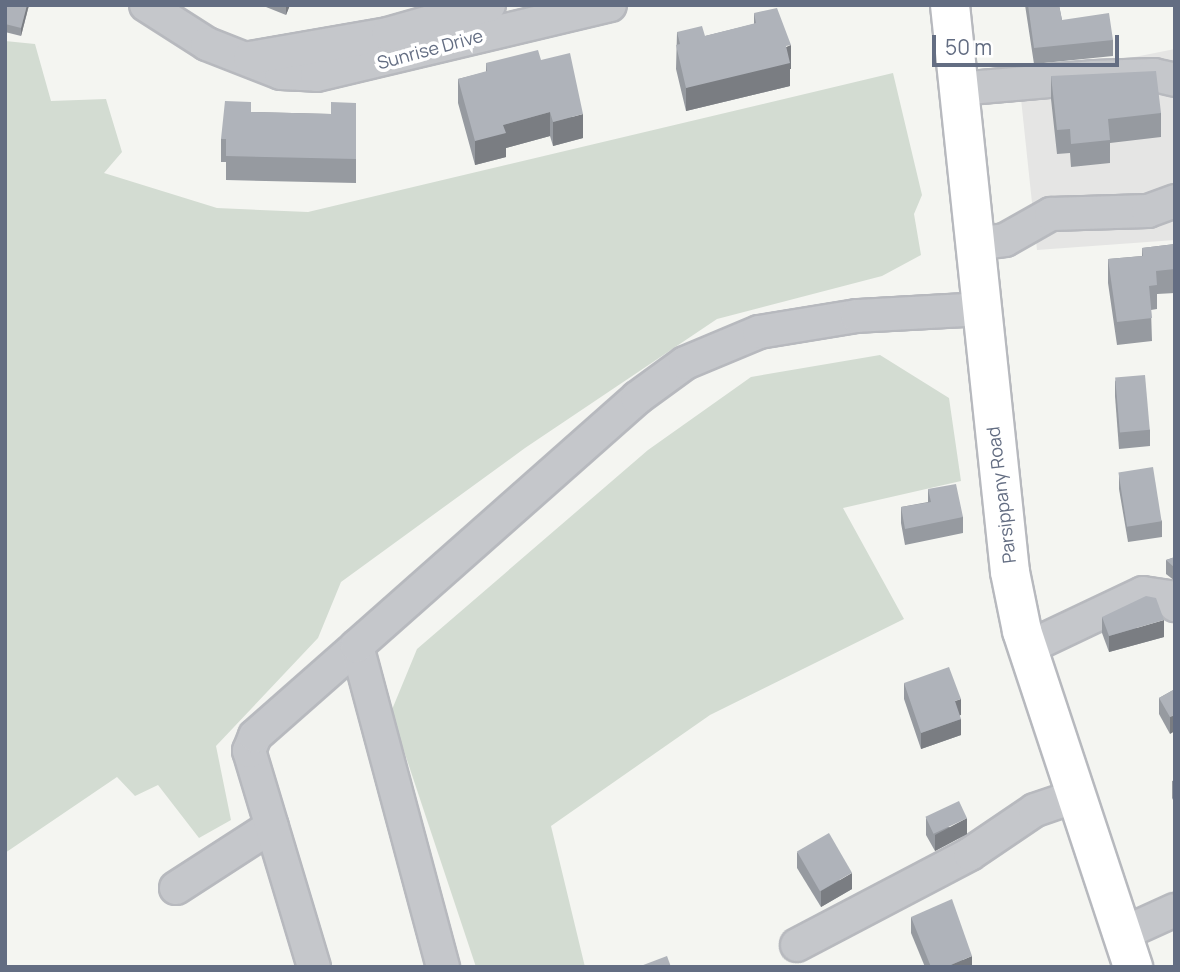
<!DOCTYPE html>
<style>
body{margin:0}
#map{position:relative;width:1180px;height:972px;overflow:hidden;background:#f4f5f1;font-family:Manrope,sans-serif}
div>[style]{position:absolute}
.built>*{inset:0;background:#e5e5e4}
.green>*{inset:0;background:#d3dcd2}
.roads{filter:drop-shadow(2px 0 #b7b9be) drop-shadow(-2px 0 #b7b9be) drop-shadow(0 2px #b7b9be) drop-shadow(0 -2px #b7b9be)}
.minor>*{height:32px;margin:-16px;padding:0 16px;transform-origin:16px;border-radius:16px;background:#c5c7cb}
.major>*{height:38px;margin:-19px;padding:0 19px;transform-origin:19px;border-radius:19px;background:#fff}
.wall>*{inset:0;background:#969aa0}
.shaded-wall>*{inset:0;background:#7a7d82}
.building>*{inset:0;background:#afb3ba;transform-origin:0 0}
span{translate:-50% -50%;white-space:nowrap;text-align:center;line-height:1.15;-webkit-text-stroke:7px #fff;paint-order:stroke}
.street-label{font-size:18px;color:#636d82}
.frame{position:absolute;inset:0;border:7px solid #636d82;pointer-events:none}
.scale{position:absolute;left:932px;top:35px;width:187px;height:32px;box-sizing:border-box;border:4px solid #636d82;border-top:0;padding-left:9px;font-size:21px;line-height:24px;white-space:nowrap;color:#636d82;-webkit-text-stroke:5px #fff;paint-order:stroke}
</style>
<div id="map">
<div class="built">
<i style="clip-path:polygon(1175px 49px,1175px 240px,1037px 250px,1019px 80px)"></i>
</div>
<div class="green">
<i style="clip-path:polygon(5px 41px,35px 44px,51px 101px,106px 99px,122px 152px,104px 173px,217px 208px,308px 212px,893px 73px,922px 195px,914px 214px,921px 255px,882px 276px,717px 319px,525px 448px,341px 582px,318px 638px,216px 746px,231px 820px,199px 838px,158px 785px,135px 796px,117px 777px,5px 853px)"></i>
<i style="clip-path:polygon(880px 355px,949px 398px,961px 481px,843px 508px,904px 619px,710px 715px,551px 826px,585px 967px,476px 967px,391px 712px,417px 649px,648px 450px,751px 377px)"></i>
</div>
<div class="roads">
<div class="minor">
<i style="left:146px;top:5px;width:72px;rotate:32.6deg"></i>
<i style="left:207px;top:44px;width:79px;rotate:21.4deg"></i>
<i style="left:281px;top:73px;width:36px;rotate:3deg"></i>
<i style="left:317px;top:75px;width:301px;rotate:-13.4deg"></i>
<i style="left:250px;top:58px;width:140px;rotate:-9.9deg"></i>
<i style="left:388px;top:34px;width:105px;rotate:-16deg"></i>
<i style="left:958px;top:89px;width:137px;rotate:-5deg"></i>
<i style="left:1094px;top:77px;width:60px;rotate:-1.9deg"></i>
<i style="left:1154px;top:75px;width:22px;rotate:13deg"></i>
<i style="left:974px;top:244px;width:31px;rotate:-7deg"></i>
<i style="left:1005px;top:240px;width:53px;rotate:-29.5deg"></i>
<i style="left:1051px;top:214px;width:97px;rotate:-1.8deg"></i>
<i style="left:1148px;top:211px;width:29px;rotate:-20deg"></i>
<i style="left:1027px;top:648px;width:128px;rotate:-25.4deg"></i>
<i style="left:1143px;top:593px;width:25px;rotate:9deg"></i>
<i style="left:1168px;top:597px;width:11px;rotate:49deg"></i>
<i style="left:176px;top:888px;width:114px;rotate:-32.9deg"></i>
<i style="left:1122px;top:934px;width:58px;rotate:-24.4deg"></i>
<i style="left:797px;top:945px;width:195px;rotate:-27.7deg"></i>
<i style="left:970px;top:854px;width:78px;rotate:-34.1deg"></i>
<i style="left:1035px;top:810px;width:43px;rotate:-18.9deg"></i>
<i style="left:314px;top:967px;width:226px;rotate:-106.7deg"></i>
<i style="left:249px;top:751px;width:16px;rotate:-68deg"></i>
<i style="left:255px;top:736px;width:136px;rotate:-41.4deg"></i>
<i style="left:443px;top:967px;width:332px;rotate:-105deg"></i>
<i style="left:357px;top:646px;width:374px;rotate:-41.5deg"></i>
<i style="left:637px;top:398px;width:59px;rotate:-36.1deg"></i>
<i style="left:685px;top:363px;width:80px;rotate:-22.7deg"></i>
<i style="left:759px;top:332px;width:99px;rotate:-9.3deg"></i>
<i style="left:857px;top:316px;width:124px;rotate:-3.2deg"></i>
</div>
<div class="major">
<i style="left:950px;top:5px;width:570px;rotate:83.96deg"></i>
<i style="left:1010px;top:572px;width:60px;rotate:78.5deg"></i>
<i style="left:1022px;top:631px;width:354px;rotate:71.7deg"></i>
</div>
</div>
<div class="wall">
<i style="clip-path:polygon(6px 5px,29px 5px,21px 36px,5px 32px,5px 10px)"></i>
<i style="clip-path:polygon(261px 5px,290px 5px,286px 15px)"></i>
<i style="clip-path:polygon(1025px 5px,1059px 5px,1062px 20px,1113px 40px,1113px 56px,1034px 64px)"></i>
<i style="clip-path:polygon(754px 13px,791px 69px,790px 69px,790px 86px,686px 111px,676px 69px,677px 32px,705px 36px,754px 24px)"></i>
<i style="clip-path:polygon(541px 60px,583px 138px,553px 146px,550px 136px,506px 148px,506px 157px,475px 165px,458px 103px,458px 79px,486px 72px,486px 63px)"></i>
<i style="clip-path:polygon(1051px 76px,1161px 113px,1161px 137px,1110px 143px,1110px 163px,1071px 167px,1070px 153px,1057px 154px,1051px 99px)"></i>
<i style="clip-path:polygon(356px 103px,356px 183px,226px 180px,226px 162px,221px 162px,221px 139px,251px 112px,331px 114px)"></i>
<i style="clip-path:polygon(1175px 244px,1175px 293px,1157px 294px,1157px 309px,1151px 310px,1152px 341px,1117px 345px,1108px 283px,1108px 259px,1142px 256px,1142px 248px)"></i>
<i style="clip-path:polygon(1115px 380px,1150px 430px,1150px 446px,1119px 449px,1115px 396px)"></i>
<i style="clip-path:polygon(1119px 473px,1162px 521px,1162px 537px,1128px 542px,1119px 489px)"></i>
<i style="clip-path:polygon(928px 489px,963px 517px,963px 533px,905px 545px,901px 523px,901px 507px,928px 502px)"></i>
<i style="clip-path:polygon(1175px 557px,1175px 581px,1166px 574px,1166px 560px)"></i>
<i style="clip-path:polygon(1102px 617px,1164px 637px,1109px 652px,1102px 633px)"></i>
<i style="clip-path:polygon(904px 683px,961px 715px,960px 715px,961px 735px,921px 749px,904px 699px)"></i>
<i style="clip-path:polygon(1175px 689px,1170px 734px,1159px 714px,1159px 698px)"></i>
<i style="clip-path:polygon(1175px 780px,1175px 804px,1172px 798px,1172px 781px)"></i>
<i style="clip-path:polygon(926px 818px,967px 834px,935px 851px,926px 835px)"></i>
<i style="clip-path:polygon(797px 852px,852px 889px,821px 907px,797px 868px)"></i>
<i style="clip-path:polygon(911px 917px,972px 967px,925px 967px,911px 933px)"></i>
</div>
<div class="shaded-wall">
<i style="clip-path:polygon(27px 5px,29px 5px,21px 36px,21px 28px)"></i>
<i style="clip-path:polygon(286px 5px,290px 5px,286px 15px)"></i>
<i style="clip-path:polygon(791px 45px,791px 69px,790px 69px,790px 86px,686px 111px,686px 88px)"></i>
<i style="clip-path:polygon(550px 112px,550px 136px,506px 148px,506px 157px,475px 165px,475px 141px,503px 125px)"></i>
<i style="clip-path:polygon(583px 114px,583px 138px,553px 146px,553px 122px)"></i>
<i style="clip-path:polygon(1164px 620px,1164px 637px,1109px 652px,1109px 636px)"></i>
<i style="clip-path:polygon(961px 699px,961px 715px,955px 717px,955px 701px)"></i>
<i style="clip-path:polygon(1175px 715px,1175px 731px,1170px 734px,1170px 717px)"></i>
<i style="clip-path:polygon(961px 719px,961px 735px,921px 749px,921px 733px)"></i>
<i style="clip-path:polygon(967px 818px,967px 834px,935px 851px,935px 835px)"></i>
<i style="clip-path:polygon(852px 873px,852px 889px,821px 907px,821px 891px)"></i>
<i style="clip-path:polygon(972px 956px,972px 967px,946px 967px)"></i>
</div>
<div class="building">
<i style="clip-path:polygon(6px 5px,27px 5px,21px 28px,5px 24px,5px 10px)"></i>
<i style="clip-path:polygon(1028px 5px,1059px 5px,1062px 20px,1109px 13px,1113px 40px,1034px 48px)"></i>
<i style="clip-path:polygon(777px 8px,791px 45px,786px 46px,790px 63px,686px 88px,676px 45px,680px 44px,677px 32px,702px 26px,705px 36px,756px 23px,754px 13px)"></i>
<i style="clip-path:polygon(538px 50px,541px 60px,570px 53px,583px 114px,553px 122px,550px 112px,503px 125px,506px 133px,475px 141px,458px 79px,487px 71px,486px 63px)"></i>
<i style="clip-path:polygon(1156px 71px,1161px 113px,1108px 119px,1110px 140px,1071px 144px,1070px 129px,1057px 130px,1051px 76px)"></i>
<i style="clip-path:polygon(225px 101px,251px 102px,251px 112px,331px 114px,331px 102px,356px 103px,356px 159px,226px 156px,226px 139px,221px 139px)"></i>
<i style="clip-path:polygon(1175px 244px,1175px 269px,1156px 271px,1157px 285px,1149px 286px,1152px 318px,1117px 322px,1108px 259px,1143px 256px,1142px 248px)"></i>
<i style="left:1145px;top:375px;width:55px;height:30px;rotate:85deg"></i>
<i style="left:1153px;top:467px;width:55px;height:35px;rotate:81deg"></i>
<i style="clip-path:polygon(956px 484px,963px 517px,905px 529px,901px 507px,931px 502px,928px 489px)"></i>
<i style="clip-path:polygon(1175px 557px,1175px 568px,1166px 560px)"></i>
<i style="clip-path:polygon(1146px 596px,1156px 598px,1164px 620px,1109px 636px,1102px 617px)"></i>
<i style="clip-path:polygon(949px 667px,961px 699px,955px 701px,961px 719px,921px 733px,904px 683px)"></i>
<i style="clip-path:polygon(1175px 689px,1175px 715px,1170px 717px,1159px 698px)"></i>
<i style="left:959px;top:801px;width:19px;height:37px;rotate:65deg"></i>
<i style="left:829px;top:833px;width:46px;height:37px;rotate:60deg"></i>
<i style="clip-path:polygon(952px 899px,972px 956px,946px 967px,931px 967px,911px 917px)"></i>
<i style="clip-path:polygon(667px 956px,671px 967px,638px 967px)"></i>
</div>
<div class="street-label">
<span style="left:430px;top:49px;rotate:-15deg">Sunrise Drive</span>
<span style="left:1001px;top:495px;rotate:-97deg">Parsippany Road</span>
</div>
<div class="frame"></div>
<div class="scale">50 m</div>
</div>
